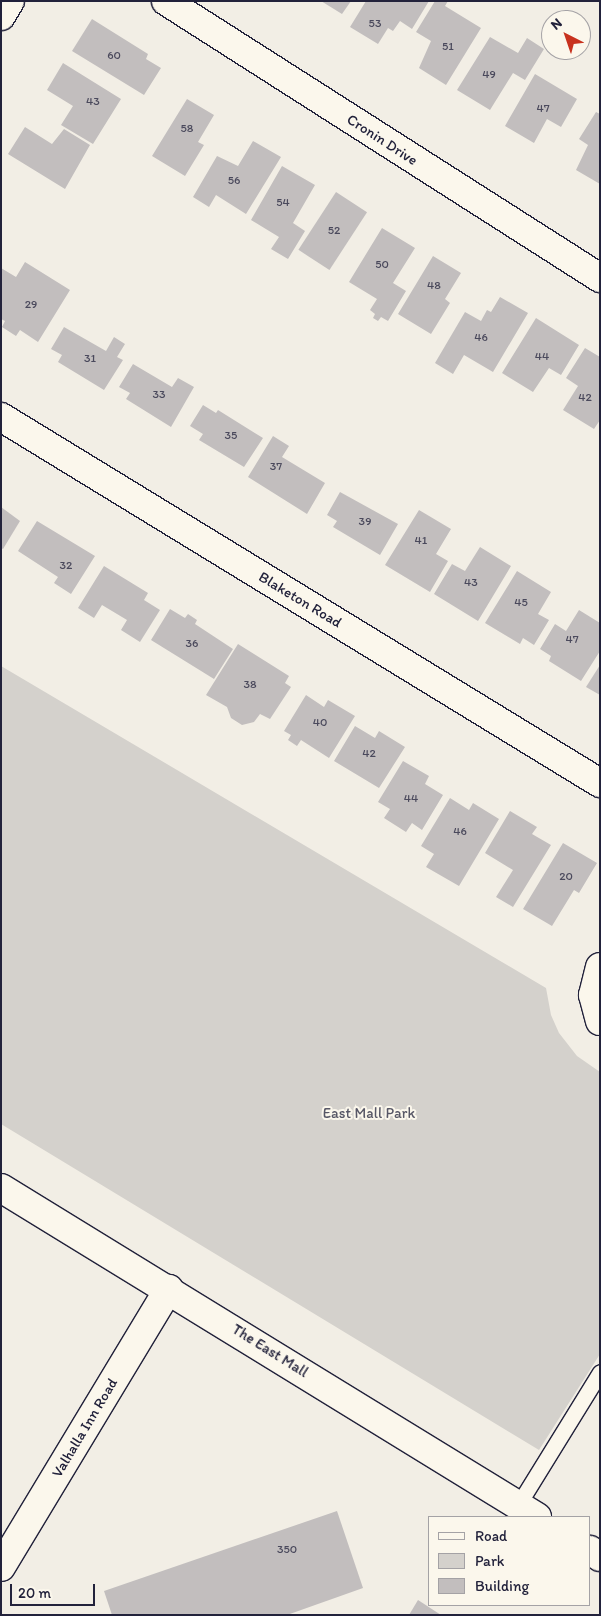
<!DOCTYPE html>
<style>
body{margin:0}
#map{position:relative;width:601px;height:1616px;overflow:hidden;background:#f2eee5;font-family:Itim,sans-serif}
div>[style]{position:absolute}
.green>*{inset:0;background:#d4d1cc}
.building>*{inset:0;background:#c2bebe;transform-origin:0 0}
.roads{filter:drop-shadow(1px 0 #22223b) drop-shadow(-1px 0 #22223b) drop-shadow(0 1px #22223b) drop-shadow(0 -1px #22223b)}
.lane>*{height:15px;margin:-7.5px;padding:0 7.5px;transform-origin:7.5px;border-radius:7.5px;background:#fbf7ec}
.street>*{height:28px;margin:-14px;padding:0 14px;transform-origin:14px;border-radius:14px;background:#fbf7ec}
.secondary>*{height:28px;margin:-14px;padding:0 14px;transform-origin:14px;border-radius:14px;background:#fbf7ec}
span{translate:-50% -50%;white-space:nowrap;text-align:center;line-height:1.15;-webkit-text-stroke:4px #fbf7ec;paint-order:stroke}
.number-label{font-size:12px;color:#4a495c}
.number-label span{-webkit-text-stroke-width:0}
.street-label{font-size:15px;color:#22223b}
.park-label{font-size:15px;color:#575766}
.frame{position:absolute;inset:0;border:2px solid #22223b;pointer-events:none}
.legend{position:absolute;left:428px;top:1516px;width:162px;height:90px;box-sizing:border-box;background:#fbf7ec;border:1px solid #a4a2a5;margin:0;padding:6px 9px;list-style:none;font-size:15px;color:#22223b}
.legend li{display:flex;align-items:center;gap:10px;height:25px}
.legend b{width:25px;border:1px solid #a4a2a5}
.north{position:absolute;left:541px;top:10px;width:50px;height:50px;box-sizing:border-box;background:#fbf7ec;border:1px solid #a4a2a5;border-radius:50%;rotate:319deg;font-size:14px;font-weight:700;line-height:20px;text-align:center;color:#22223b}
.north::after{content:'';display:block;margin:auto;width:18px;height:22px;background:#c8321e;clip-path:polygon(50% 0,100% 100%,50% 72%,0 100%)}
.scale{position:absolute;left:10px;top:1584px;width:85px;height:22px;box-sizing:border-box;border:2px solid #22223b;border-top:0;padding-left:6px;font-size:15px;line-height:18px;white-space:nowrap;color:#22223b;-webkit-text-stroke:4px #fbf7ec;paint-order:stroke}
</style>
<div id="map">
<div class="green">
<i style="clip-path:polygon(1px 666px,546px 988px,551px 1015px,559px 1033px,577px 1056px,600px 1072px,600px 1354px,539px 1450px,1px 1124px)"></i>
</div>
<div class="building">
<i style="clip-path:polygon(321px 1px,351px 1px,342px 14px)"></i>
<i style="clip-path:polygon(366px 1px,429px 1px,412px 29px,400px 21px,393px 31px,388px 28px,378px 44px,350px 27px)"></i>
<i style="clip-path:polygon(435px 1px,448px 1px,445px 6px,481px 28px,446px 85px,419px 68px,431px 41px,416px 32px)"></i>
<i style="clip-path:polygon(92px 19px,148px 54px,146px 59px,161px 68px,144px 95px,72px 51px)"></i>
<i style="clip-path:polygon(490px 37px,518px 53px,527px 38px,544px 49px,525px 80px,513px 73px,490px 110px,457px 90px)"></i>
<i style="clip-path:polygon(63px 63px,121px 99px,93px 144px,61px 125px,73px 106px,47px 90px)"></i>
<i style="clip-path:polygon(535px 74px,577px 99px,561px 127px,547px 119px,534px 143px,505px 126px)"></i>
<i style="clip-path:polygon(187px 99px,214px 115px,198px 142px,204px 145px,185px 176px,152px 156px)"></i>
<i style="clip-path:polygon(596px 112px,600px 114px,600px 184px,576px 170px,588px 145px,579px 139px)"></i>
<i style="clip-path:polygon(25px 127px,52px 144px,64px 129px,90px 145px,65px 189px,8px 154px)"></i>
<i style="clip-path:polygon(253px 141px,281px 157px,246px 214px,216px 195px,209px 207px,193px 197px,217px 156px,238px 166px)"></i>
<i style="clip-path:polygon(282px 166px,315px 185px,293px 223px,305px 231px,288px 259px,271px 249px,279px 237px,251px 220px)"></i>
<i style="left:336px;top:192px;width:37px;height:69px;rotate:33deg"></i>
<i style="clip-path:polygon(382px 228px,415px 248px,393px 283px,406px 291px,388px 321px,381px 317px,378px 321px,373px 318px,375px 314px,370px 310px,377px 299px,349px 282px)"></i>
<i style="clip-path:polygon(433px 256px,461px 273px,445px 299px,450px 303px,431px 334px,398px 314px)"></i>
<i style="clip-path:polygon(25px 262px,70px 290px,38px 342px,20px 330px,16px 336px,2px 327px,5px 321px,1px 319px,1px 268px,16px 277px)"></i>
<i style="clip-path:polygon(500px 297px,528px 313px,493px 372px,464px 355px,453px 374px,435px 363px,465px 312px,481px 321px,487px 310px,491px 312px)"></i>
<i style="clip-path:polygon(536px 318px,579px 345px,561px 375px,549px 368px,533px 392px,502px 373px)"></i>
<i style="clip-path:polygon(64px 327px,106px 351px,114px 337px,125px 344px,117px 357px,123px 360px,104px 390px,58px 362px,62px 355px,51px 349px)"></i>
<i style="clip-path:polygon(585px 348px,600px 357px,600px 420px,594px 429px,563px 410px,578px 386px,566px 378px)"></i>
<i style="clip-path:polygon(133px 364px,172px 387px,178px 378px,194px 387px,171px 427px,126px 399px,130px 393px,119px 387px)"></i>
<i style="clip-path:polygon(203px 405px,216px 413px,218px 410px,263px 438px,244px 467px,199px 440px,203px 434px,190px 426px)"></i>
<i style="clip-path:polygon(273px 436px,289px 446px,282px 457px,325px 483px,307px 514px,248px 477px)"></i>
<i style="clip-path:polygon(340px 492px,398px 524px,380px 555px,333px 527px,337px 521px,327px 515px)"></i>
<i style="clip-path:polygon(1px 507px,20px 521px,3px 549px,1px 548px)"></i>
<i style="clip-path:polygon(419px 510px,451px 529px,436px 554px,448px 561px,430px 592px,385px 565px)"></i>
<i style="clip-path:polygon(37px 521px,95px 556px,71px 594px,54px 583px,58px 577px,18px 551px)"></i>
<i style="clip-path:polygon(480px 547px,511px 566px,478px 621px,434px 594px,452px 564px,465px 571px)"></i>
<i style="clip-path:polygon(104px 566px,148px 593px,144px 600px,160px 610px,140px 642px,121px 630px,127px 620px,102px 605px,94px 618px,78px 608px)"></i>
<i style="clip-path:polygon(517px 571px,551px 592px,538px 614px,549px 620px,534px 645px,523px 638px,520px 644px,485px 623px)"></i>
<i style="clip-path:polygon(170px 609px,185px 618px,188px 614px,197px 620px,195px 624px,233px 649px,214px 679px,151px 640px)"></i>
<i style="clip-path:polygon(579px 610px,600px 623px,600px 651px,581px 681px,549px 661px,551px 656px,540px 649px,555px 624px,566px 631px)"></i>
<i style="clip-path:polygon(238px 644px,289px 676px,285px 683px,291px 687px,270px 719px,260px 714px,254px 722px,242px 725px,231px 718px,227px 707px,206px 695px)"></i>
<i style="clip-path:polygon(600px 665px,600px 695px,586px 687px)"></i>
<i style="clip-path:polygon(306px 695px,324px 707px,328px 700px,355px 716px,329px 758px,301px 740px,297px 746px,288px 740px,291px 735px,284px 731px)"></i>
<i style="clip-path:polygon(355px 726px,375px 738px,379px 731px,405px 747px,379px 788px,334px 761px)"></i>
<i style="clip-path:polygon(403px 761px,429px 776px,425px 784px,443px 795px,422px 830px,412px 823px,406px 832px,384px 818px,390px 809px,378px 802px)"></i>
<i style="clip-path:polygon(450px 798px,469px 810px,473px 803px,499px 819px,459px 886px,426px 867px,434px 854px,421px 846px)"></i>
<i style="clip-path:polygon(510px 811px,537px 827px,532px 834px,551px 845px,513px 907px,496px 897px,513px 870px,485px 853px)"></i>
<i style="clip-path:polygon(563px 843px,597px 863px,579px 893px,574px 890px,552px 926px,523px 909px)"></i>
<i style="clip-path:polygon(337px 1511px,363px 1588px,287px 1615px,112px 1615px,104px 1591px)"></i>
<i style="clip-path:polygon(418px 1600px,441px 1615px,409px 1615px)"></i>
</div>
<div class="roads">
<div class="lane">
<i style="left:518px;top:1505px;width:156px;rotate:-58.3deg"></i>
</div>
<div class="street">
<i style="left:166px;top:1px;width:515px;rotate:32.55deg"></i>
<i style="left:1px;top:16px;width:17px;rotate:-59deg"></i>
<i style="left:1px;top:417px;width:702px;rotate:31.43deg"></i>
<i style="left:600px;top:967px;width:29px;rotate:104deg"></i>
<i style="left:593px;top:995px;width:27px;rotate:75deg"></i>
</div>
<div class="secondary">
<i style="left:1px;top:1188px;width:629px;rotate:31.54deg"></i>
<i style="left:590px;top:1550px;width:12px;rotate:35deg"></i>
<i style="left:1px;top:1567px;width:325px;rotate:-58.9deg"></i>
</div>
</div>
<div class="number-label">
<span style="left:375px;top:24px">53</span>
<span style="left:448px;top:47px">51</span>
<span style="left:114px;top:56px">60</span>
<span style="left:489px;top:75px">49</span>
<span style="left:93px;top:102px">43</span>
<span style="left:543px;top:109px">47</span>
<span style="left:187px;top:129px">58</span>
<span style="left:234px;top:181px">56</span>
<span style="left:283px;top:203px">54</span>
<span style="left:334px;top:231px">52</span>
<span style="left:382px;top:265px">50</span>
<span style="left:434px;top:286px">48</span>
<span style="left:31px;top:305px">29</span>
<span style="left:481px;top:338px">46</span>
<span style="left:542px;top:357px">44</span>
<span style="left:90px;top:359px">31</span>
<span style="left:159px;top:395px">33</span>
<span style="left:585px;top:398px">42</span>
<span style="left:231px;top:436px">35</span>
<span style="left:276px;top:467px">37</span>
<span style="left:365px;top:522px">39</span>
<span style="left:421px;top:541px">41</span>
<span style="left:66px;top:566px">32</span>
<span style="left:471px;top:583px">43</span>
<span style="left:521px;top:603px">45</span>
<span style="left:572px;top:640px">47</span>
<span style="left:192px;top:644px">36</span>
<span style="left:250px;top:685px">38</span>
<span style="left:320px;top:723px">40</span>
<span style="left:369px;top:754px">42</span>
<span style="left:411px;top:799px">44</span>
<span style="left:460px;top:832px">46</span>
<span style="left:566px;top:877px">20</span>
<span style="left:287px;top:1550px">350</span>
</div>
<div class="street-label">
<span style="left:382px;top:140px;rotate:33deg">Cronin Drive</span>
<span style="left:300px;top:600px;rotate:31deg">Blaketon Road</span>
<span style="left:270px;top:1351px;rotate:32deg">The East Mall</span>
<span style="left:85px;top:1428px;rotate:-59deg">Valhalla Inn Road</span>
</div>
<div class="park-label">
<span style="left:369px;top:1114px">East Mall Park</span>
</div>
<div class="frame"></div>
<ul class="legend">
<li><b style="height:6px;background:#fbf7ec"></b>Road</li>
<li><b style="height:14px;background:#d4d1cc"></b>Park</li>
<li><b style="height:14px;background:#c2bebe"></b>Building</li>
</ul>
<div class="north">N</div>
<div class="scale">20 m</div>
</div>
